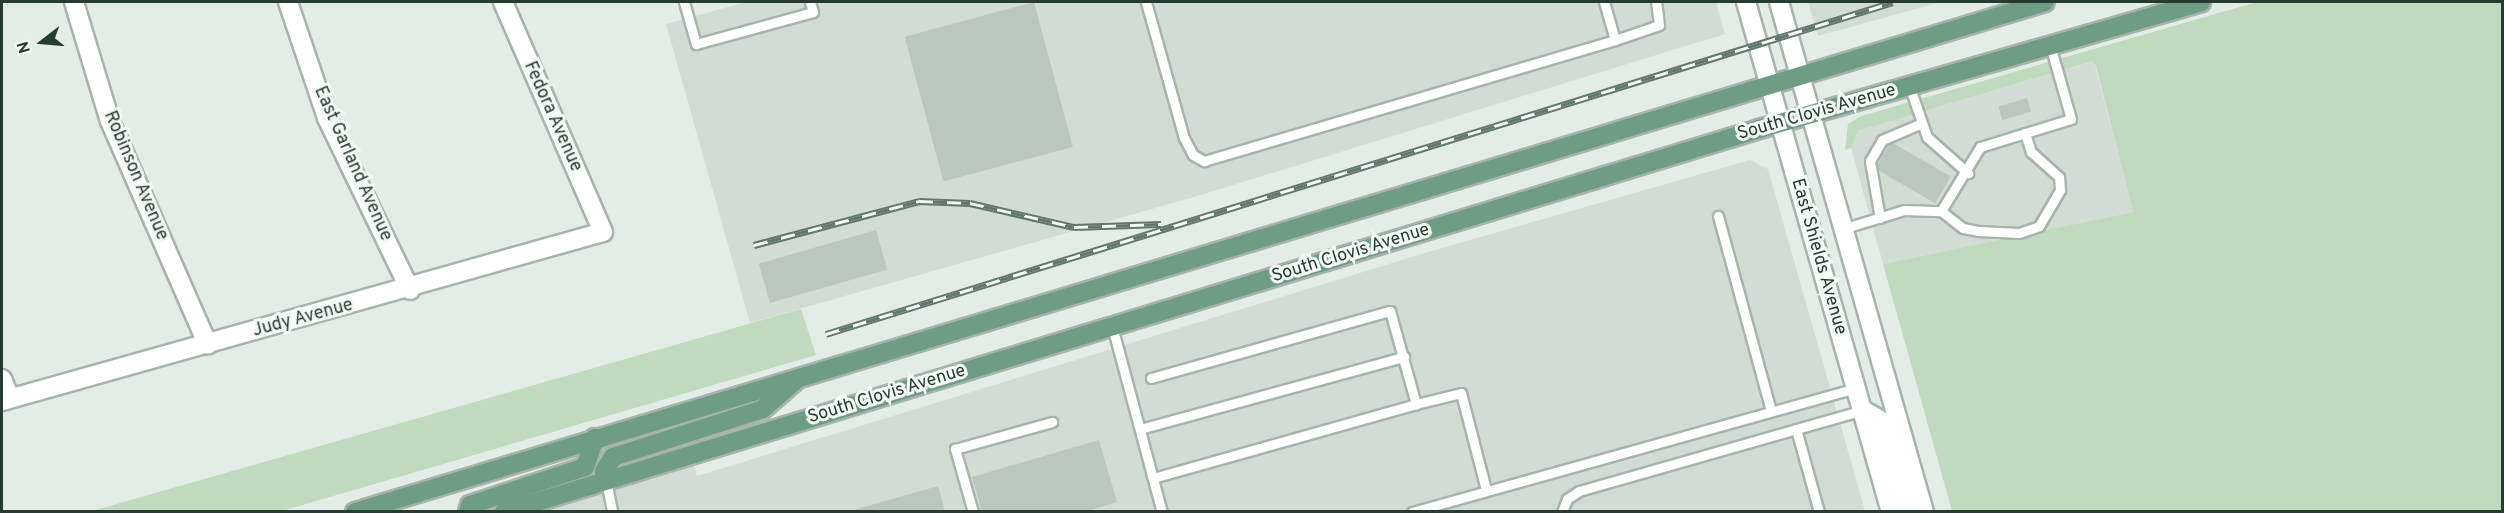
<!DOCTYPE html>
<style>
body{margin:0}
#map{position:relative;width:2504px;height:513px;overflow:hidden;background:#e4ece7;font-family:Overpass,sans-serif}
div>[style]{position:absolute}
.built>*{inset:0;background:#d2dcd5}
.green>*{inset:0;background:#c0dac0}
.building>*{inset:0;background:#bac6bf;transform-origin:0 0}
.roads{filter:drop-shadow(2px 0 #a7b4ac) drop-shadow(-2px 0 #a7b4ac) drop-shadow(0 2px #a7b4ac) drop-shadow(0 -2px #a7b4ac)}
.lane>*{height:9px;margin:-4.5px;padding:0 4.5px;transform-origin:4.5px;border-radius:4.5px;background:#fff}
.street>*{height:18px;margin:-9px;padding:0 9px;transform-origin:9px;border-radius:9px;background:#fff}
.secondary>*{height:18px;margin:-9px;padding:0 9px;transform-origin:9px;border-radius:9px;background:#fff}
.primary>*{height:18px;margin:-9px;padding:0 9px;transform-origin:9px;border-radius:9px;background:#6e9c85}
.rail>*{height:7px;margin-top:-3.5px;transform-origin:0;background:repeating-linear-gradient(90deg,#f4f9f5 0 14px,#60776b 0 28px);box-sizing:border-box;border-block:2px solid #60776b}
span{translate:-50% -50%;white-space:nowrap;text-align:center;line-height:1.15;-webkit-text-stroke:6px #f4f9f5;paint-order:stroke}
.street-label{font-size:18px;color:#263c30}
.frame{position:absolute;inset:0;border:3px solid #263c30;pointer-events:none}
.north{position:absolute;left:12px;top:12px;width:60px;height:60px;-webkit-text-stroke:4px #f4f9f5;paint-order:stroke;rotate:254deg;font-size:16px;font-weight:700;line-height:24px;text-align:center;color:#263c30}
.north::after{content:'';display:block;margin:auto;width:21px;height:27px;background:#263c30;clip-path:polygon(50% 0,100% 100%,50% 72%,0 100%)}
</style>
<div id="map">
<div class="built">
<i style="clip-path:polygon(746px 2px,1716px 2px,1725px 34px,1194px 197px,750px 323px,666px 24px)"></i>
<i style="clip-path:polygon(1808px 2px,1941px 2px,1818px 36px)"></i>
<i style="clip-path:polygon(2094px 61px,2133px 212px,1883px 264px,1851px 148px,1858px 131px)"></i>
<i style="clip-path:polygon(1750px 160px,1768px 169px,1865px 511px,520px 512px,693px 462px,697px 476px,1428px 252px)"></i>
</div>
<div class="green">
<i style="clip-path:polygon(2257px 2px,2502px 2px,2502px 511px,1952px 511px,1883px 264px,2133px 212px,2096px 66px,2093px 61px,1858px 131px,1851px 148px,1845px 150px,1848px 124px,1861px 116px)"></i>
<i style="clip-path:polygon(801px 309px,816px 355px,282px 511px,92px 511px)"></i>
</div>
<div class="building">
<i style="left:1034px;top:2px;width:150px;height:134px;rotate:75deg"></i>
<i style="left:2027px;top:98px;width:14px;height:30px;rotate:73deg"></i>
<i style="left:1891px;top:142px;width:69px;height:31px;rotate:30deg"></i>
<i style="left:876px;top:230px;width:41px;height:122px;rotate:74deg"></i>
<i style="clip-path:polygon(1099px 440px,1117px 502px,1085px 512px,982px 512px,972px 477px)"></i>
<i style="clip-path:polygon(938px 486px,945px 512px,851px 512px,850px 511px)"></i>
</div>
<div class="roads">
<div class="lane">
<i style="left:684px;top:2px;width:44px;rotate:74.1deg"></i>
<i style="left:696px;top:44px;width:121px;rotate:-15.3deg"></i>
<i style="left:813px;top:12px;width:10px;rotate:-107deg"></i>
<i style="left:1146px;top:2px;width:141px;rotate:74.4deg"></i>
<i style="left:1184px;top:138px;width:19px;rotate:62deg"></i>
<i style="left:1193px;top:155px;width:13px;rotate:29deg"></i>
<i style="left:1204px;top:161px;width:428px;rotate:-16.4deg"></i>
<i style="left:1615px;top:40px;width:40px;rotate:-106deg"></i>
<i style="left:1615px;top:40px;width:46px;rotate:-18.8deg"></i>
<i style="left:1659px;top:25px;width:23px;rotate:-97deg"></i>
<i style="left:1909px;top:85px;width:55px;rotate:70.9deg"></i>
<i style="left:1927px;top:137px;width:55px;rotate:41.3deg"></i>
<i style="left:1941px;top:211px;width:28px;rotate:38deg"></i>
<i style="left:1963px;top:228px;width:15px;rotate:11deg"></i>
<i style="left:1978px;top:231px;width:41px;rotate:2.8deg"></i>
<i style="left:2019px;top:233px;width:21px;rotate:-19deg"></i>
<i style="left:2039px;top:226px;width:42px;rotate:-59.7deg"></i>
<i style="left:2060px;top:190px;width:13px;rotate:-94deg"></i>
<i style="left:2059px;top:177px;width:38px;rotate:-138deg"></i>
<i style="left:2031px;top:152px;width:20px;rotate:-108deg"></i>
<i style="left:1718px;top:216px;width:202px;rotate:74.8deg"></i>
<i style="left:1880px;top:218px;width:58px;rotate:-100deg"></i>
<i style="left:1870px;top:161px;width:24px;rotate:-60deg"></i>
<i style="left:1882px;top:140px;width:43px;rotate:-23deg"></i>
<i style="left:1842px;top:229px;width:65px;rotate:-17deg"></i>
<i style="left:1904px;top:210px;width:37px;rotate:2deg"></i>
<i style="left:1941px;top:211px;width:75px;rotate:-58.6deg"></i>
<i style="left:1980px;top:147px;width:95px;rotate:-17.1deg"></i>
<i style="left:2071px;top:119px;width:77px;rotate:-105.8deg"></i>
<i style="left:1112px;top:326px;width:193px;rotate:75deg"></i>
<i style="left:1151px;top:378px;width:248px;rotate:-15.7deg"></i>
<i style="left:1390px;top:311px;width:97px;rotate:74.4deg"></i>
<i style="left:1416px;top:404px;width:46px;rotate:-13.7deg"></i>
<i style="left:1461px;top:393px;width:100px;rotate:75.5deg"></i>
<i style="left:1140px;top:429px;width:274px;rotate:-15.3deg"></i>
<i style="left:1796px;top:429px;width:86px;rotate:74.5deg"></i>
<i style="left:1153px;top:478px;width:273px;rotate:-15.7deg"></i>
<i style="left:606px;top:480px;width:33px;rotate:79deg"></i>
<i style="left:973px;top:512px;width:66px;rotate:-105.9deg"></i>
<i style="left:955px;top:449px;width:101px;rotate:-15.6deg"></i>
<i style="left:1412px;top:512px;width:462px;rotate:-15.6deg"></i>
<i style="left:1562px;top:512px;width:14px;rotate:-69deg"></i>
<i style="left:1567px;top:499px;width:14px;rotate:-34deg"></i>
<i style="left:1579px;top:491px;width:295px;rotate:-15.9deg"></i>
</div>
<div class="street">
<i style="left:74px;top:2px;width:124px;rotate:73.2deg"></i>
<i style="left:110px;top:121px;width:244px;rotate:66.4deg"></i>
<i style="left:288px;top:2px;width:122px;rotate:71.4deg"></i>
<i style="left:327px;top:118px;width:191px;rotate:64.2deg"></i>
<i style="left:2px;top:379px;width:21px;rotate:67deg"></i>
<i style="left:2px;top:401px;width:624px;rotate:-15.71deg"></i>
<i style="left:603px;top:232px;width:251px;rotate:-113.5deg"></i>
</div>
<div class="secondary">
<i style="left:1746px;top:2px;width:530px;rotate:74.13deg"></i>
<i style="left:1779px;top:2px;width:530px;rotate:74.13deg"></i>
<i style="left:1863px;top:410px;width:20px;rotate:30deg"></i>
<i style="left:1880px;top:420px;width:11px;rotate:63deg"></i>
<i style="left:1885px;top:430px;width:85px;rotate:74.3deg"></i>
</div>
<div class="primary">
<i style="left:606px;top:480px;width:9px;rotate:-103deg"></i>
<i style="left:604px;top:471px;width:17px;rotate:-57deg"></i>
<i style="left:613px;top:457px;width:157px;rotate:-17.7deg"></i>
<i style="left:763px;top:409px;width:43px;rotate:-41.2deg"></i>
<i style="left:355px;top:512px;width:1765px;rotate:-16.79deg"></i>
<i style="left:468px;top:512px;width:7px;rotate:-74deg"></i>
<i style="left:470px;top:505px;width:121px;rotate:-18.3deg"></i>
<i style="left:585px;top:467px;width:31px;rotate:-71deg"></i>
<i style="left:504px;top:512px;width:1312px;rotate:-16.97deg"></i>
<i style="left:1759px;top:129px;width:460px;rotate:-16deg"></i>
</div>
</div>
<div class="rail">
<i style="left:754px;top:245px;width:171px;rotate:-14.9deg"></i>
<i style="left:919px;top:201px;width:51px;rotate:2.2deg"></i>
<i style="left:970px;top:203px;width:107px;rotate:13deg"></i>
<i style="left:1074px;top:227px;width:87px;rotate:-2deg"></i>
<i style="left:826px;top:334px;width:1117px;rotate:-17.28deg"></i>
</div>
<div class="street-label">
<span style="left:1817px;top:113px;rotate:-16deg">South Clovis Avenue</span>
<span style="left:552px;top:117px;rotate:66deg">Fedora Avenue</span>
<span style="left:352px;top:164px;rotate:66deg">East Garland Avenue</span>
<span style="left:135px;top:176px;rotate:67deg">Robinson Avenue</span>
<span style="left:1351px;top:254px;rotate:-17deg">South Clovis Avenue</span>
<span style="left:1818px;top:257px;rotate:74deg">East Shields Avenue</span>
<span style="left:303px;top:319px;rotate:-15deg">Judy Avenue</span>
<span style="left:887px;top:395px;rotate:-17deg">South Clovis Avenue</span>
</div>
<div class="frame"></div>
<div class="north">N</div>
</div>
